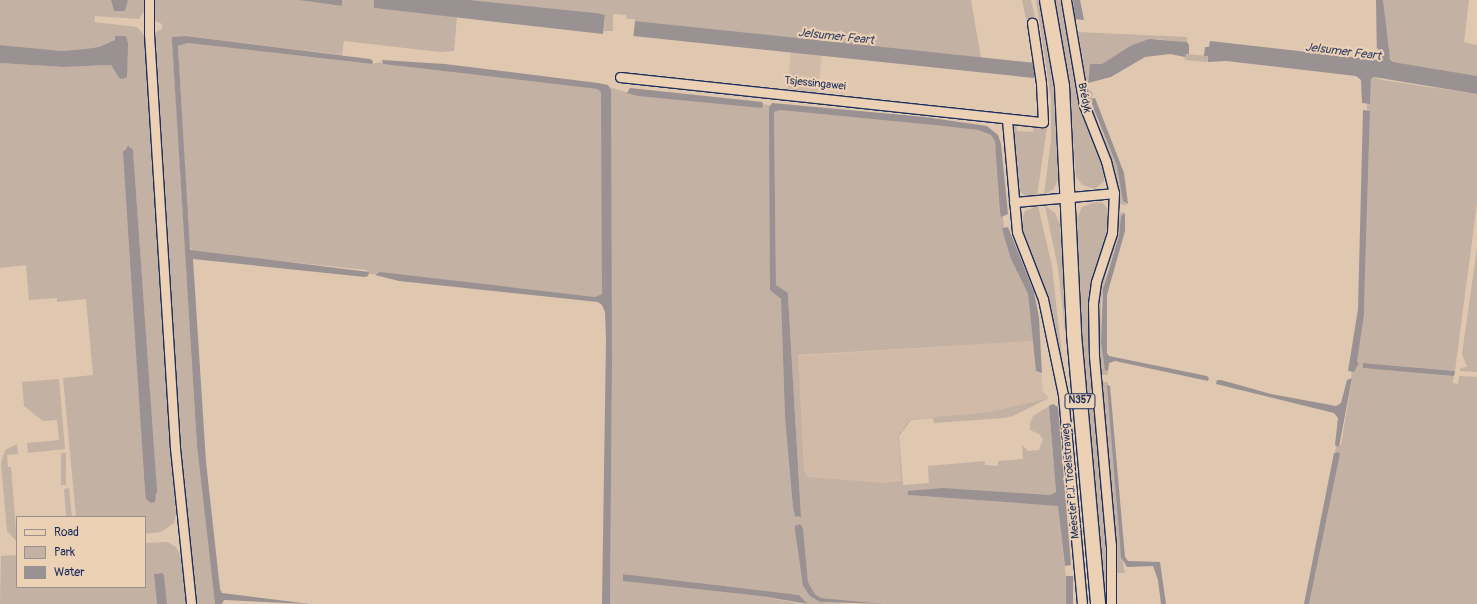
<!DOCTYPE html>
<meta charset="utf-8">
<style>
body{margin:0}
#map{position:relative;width:1477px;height:604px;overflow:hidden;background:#e0c7af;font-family:Pangolin,sans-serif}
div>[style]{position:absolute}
.built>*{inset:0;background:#d1bba8;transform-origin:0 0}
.green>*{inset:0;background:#c3b1a3;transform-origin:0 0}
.water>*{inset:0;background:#9a9192;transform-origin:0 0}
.roads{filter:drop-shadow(1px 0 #1b2f5e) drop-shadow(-1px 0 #1b2f5e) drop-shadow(0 1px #1b2f5e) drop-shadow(0 -1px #1b2f5e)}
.street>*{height:9px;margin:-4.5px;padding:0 4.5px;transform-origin:4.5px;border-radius:4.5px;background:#edd1b4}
.primary>*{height:14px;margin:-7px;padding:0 7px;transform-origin:7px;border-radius:7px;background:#edd1b4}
span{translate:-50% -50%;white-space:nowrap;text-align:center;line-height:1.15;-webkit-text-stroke:4px #edd1b4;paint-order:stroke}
.shield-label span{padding:1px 3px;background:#edd1b4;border:1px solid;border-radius:3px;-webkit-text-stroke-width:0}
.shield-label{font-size:10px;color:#1b2f5e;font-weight:700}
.street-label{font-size:11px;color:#1b2f5e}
.water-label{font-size:12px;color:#344368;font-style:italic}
.legend{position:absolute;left:16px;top:516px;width:130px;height:72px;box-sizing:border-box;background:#edd1b4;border:1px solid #999092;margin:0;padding:5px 7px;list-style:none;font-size:12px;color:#1b2f5e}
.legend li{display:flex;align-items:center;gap:8px;height:20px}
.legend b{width:20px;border:1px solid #999092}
</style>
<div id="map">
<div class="built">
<i style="left:791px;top:52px;width:31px;height:38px;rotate:6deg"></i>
<i style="clip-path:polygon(1033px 341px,1036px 371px,1041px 373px,1043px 391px,1049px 398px,989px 412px,910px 419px,898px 435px,902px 492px,800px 483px,792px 356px)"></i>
</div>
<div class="green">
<i style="clip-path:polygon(evenodd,0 0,111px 0,114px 11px,125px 11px,128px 0,144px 0,144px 11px,139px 19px,95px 16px,94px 22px,137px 27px,144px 35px,176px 514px,174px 523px,161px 532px,145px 534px,145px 517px,76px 517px,63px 378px,93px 375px,86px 299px,57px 302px,57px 298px,29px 300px,26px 265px,0 268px,0 63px,63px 67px,111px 65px,119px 78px,128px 43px,126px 36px,115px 36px,115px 40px,99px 47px,85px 49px,62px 51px,0 45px,0 0,124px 148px,133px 150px,157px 497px,145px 491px,124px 148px)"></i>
<i style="clip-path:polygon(155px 0,298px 0,341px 6px,342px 0,374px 0,374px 8px,457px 17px,454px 51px,440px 52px,344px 41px,342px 55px,185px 36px,172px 37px,197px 446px,215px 604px,196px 604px,181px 464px,155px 47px,154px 33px,162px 29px,162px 24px,154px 20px)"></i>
<i style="clip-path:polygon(470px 0,971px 0,981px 58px,635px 21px,635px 19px,627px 19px,626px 15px,613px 14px,613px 31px,604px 31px,605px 16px,596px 13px)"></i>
<i style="clip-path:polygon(1022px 0,1031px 0,1035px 17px,1026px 19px)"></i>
<i style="clip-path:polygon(1036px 0,1041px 0,1056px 94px,1058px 179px,1054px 189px,1044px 195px,1051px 140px,1051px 99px)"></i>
<i style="clip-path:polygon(1053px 0,1062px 0,1083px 117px,1105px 173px,1104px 181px,1095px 189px,1082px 185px,1076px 176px,1069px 93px)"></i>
<i style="clip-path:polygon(1383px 0,1469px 0,1464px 42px,1477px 45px,1477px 76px,1393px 62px,1387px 53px)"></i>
<i style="clip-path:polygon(1078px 32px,1187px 37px,1187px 42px,1156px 39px,1130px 46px,1102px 64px,1090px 64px,1087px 88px,1093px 93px,1091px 100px,1097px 120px,1117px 166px,1126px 206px,1118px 203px,1113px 169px,1094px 127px,1087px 99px)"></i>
<i style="clip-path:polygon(188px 43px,371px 64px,381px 62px,383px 64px,597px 89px,601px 92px,602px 97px,602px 294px,595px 297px,375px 274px,369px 274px,366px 270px,193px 252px,189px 245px,178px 46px)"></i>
<i style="left:1185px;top:54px;width:23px;height:6px;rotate:5deg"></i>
<i style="clip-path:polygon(1374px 77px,1382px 80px,1477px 94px,1477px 203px,1455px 371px,1364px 363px,1363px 368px,1454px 376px,1453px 383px,1458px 384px,1459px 376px,1477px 377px,1477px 604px,1309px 604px,1340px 454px,1335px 452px,1336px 446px,1341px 445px,1352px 379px,1351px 372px,1354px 372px,1359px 363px,1357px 362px,1364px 315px,1365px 273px,1370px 112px,1367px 111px,1367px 104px,1370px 104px,1371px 79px)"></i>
<i style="clip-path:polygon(609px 87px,626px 92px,770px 105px,770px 290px,781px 299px,785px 418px,793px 508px,795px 515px,801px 517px,788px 296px,776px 285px,774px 112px,780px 110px,943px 126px,978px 130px,991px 135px,995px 141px,1004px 227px,1002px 228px,1011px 259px,1028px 294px,1033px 341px,798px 355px,804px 471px,808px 477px,884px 483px,901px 481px,898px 435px,910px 419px,989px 412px,1049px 398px,1013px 416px,1004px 418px,934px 423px,933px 418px,911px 420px,899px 436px,903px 485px,929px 483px,928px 466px,985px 461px,985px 465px,998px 466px,998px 461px,1023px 459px,1022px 445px,1028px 451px,1039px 450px,1043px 439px,1039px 434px,1030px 430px,1030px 424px,1033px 416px,1049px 406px,1056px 492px,1050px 495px,908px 491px,908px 495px,1058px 506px,1069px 604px,885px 604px,821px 598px,815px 594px,808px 582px,803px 528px,803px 586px,820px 602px,846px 604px,808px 604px,799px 595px,624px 574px,624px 581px,760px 596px,801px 604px,610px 604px,612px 364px)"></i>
<i style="clip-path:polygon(1016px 125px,1017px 131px,1033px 132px,1034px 125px,1047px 127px,1037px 196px,1025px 196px,1018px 190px,1011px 131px)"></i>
<i style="clip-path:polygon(1096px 202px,1103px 203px,1109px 211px,1105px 243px,1092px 280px,1090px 307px,1107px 547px,1107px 604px,1104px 604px,1080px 330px,1075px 224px,1082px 207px)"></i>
<i style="clip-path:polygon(1038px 206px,1052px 266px,1065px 385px,1047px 297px,1025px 247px,1020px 227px,1025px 211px)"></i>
<i style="clip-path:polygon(1045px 206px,1055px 213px,1060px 225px,1071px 365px,1069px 365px,1058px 268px)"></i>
<i style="clip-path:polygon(1125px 212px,1121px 216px,1119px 236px,1106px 274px,1101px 301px,1101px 342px,1108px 375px,1102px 375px,1097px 346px,1099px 283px,1118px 213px)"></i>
<i style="clip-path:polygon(1477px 248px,1477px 372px,1460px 371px,1460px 368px,1467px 367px,1462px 354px)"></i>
<i style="clip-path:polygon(59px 379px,65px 449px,28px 453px,27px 443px,59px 440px,57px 420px,43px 421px,24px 406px,22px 382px)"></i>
<i style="clip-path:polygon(1103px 382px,1108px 382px,1120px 546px,1125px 573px,1118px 573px,1114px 568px,1100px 386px)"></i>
<i style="clip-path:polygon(17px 444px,18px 454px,7px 455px,8px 467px,11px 467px,17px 542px,7px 531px,1px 464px,5px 450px)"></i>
<i style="left:61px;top:453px;width:5px;height:32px"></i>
<i style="clip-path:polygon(69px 488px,72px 517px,66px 517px,64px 489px)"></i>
<i style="clip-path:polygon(167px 542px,176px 547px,181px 556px,186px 604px,167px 604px,164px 575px,159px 573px,154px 574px,157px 604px,0 604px,1px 556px,17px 555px,17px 587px,145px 587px,145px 543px)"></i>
</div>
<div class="water">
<i style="clip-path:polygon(111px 0,128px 0,125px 11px,114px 11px)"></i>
<i style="clip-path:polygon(298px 0,342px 0,342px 6px)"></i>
<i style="clip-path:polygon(374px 0,470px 0,596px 13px,605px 15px,603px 34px,374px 8px)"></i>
<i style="clip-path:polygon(1073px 0,1080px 0,1084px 20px,1075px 19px)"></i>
<i style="clip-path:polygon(1376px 0,1383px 0,1390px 59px,1393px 62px,1477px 76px,1477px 94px,1374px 77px,1371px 79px,1370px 104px,1362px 103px,1361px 80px,1356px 76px,1226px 61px,1208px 62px,1208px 56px,1204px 56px,1205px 47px,1209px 47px,1210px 41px,1377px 60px)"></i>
<i style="left:635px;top:21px;width:403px;height:15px;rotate:6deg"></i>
<i style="clip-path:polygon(115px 36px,126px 36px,128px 43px,127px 77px,123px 79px,119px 78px,111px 65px,63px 67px,0 63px,0 45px,62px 51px,85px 49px,99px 47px,115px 40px)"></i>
<i style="clip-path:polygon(185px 36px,370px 59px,373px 61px,372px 64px,188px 43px,178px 46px,190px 250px,369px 272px,368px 276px,365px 277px,193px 259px,206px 462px,220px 589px,222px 593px,310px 604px,224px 600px,222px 604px,215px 604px,197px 446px,172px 41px,172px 37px)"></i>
<i style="clip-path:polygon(1149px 39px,1187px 42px,1189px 45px,1189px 54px,1186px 54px,1185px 57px,1170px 54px,1145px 57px,1111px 77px,1088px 83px,1090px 64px,1102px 64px,1130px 46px)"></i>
<i style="clip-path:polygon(382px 60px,445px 64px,598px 83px,608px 85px,611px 90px,612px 364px,610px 604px,602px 604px,606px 339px,605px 312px,602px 305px,598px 302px,399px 281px,375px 275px,380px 272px,595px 297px,602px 294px,601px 92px,597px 89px,383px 64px)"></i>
<i style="clip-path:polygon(630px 88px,762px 102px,763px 104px,762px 108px,638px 96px,627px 93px)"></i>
<i style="clip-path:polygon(1095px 98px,1124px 173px,1128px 204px,1123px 201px,1117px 166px,1093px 107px,1091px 99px)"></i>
<i style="clip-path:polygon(772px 103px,925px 117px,987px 126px,998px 135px,1001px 144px,1008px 214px,1001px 217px,1000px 212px,995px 141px,991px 135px,978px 130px,943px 126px,780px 110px,774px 112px,776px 285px,788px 293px,788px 296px,801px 517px,795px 516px,793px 508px,785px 418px,781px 299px,770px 290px,769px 108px)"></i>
<i style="clip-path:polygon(1363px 110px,1370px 111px,1365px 273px,1364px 315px,1357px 362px,1359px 363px,1354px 372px,1348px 371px,1358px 309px)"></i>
<i style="clip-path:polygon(128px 146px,133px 150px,157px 491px,155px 502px,151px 503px,146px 499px,145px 491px,123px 152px)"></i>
<i style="clip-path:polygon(1125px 213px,1125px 231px,1107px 295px,1107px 353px,1109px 356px,1207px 376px,1209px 378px,1208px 381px,1115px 361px,1109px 363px,1108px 371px,1105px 370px,1101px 342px,1103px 289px,1119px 236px,1121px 216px)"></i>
<i style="clip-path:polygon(1008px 227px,1034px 292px,1039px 318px,1042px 373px,1036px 371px,1028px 294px,1011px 259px,1004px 236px,1002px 228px)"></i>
<i style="clip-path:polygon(1363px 363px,1455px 371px,1454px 376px,1430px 374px,1363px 368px)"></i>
<i style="clip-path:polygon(1352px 378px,1339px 447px,1335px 445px,1338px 418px,1334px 413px,1216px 384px,1217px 380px,1221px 380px,1271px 394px,1336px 406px,1341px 403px,1347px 380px)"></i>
<i style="clip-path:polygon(1107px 385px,1110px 386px,1125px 557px,1128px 561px,1160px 562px,1166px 604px,1161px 604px,1158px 580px,1153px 566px,1127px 567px,1121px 557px)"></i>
<i style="clip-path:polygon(1053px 404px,1058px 407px,1071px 565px,1065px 566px,1058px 506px,908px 495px,908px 491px,943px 488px,1050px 495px,1056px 492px,1049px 406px)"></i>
<i style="clip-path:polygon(1338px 452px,1340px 454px,1309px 604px,1304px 604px,1334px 453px)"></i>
<i style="clip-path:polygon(800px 524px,803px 528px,808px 582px,815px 594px,821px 598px,885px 604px,820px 602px,810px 596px,803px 586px,795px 530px,795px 526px)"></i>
<i style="clip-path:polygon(162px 573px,164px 575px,167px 604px,157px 604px,154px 574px)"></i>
<i style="clip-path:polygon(623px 574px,799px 595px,808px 604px,760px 596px,623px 581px)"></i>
<i style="left:1066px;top:576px;width:7px;height:28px"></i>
</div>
<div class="roads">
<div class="street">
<i style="left:149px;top:0;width:34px;rotate:90deg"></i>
<i style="left:149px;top:34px;width:415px;rotate:86.4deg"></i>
<i style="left:175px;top:448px;width:157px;rotate:84.1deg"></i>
<i style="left:1066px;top:0;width:107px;rotate:80.3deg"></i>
<i style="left:1084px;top:105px;width:60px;rotate:68.6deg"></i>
<i style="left:1106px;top:161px;width:33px;rotate:76deg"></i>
<i style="left:1114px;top:193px;width:40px;rotate:92.9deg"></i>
<i style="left:1112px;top:233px;width:52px;rotate:108.1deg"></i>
<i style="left:1096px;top:282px;width:22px;rotate:98deg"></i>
<i style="left:1093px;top:304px;width:52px;rotate:88.9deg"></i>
<i style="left:1094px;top:356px;width:190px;rotate:84.9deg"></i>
<i style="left:1111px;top:545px;width:59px;rotate:90deg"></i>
<i style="left:620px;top:77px;width:425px;rotate:6.1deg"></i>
<i style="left:1043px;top:122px;width:39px;rotate:-93deg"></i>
<i style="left:1041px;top:83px;width:61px;rotate:-98.5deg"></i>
<i style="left:1007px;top:120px;width:112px;rotate:84.9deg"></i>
<i style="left:1017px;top:232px;width:72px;rotate:68.8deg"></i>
<i style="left:1043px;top:299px;width:98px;rotate:78.2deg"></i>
<i style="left:1063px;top:395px;width:210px;rotate:84.8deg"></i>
<i style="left:1014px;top:202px;width:100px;rotate:-5.1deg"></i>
</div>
<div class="primary">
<i style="left:1047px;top:0;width:87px;rotate:80.1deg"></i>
<i style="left:1062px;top:86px;width:248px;rotate:87.2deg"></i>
<i style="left:1074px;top:334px;width:271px;rotate:84.9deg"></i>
</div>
</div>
<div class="shield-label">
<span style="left:1080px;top:401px">N357</span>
</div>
<div class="street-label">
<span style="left:815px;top:84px;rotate:6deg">Tsjessingawei</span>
<span style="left:1084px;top:98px;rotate:78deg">Brédyk</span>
<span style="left:1071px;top:481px;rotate:-95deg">Meester P.J. Troelstraweg</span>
</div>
<div class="water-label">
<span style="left:836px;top:37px;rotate:6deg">Jelsumer Feart</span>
<span style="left:1343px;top:52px;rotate:7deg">Jelsumer Feart</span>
</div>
<ul class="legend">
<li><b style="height:5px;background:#edd1b4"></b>Road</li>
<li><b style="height:11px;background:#c3b1a3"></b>Park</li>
<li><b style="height:11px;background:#9a9192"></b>Water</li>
</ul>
</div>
